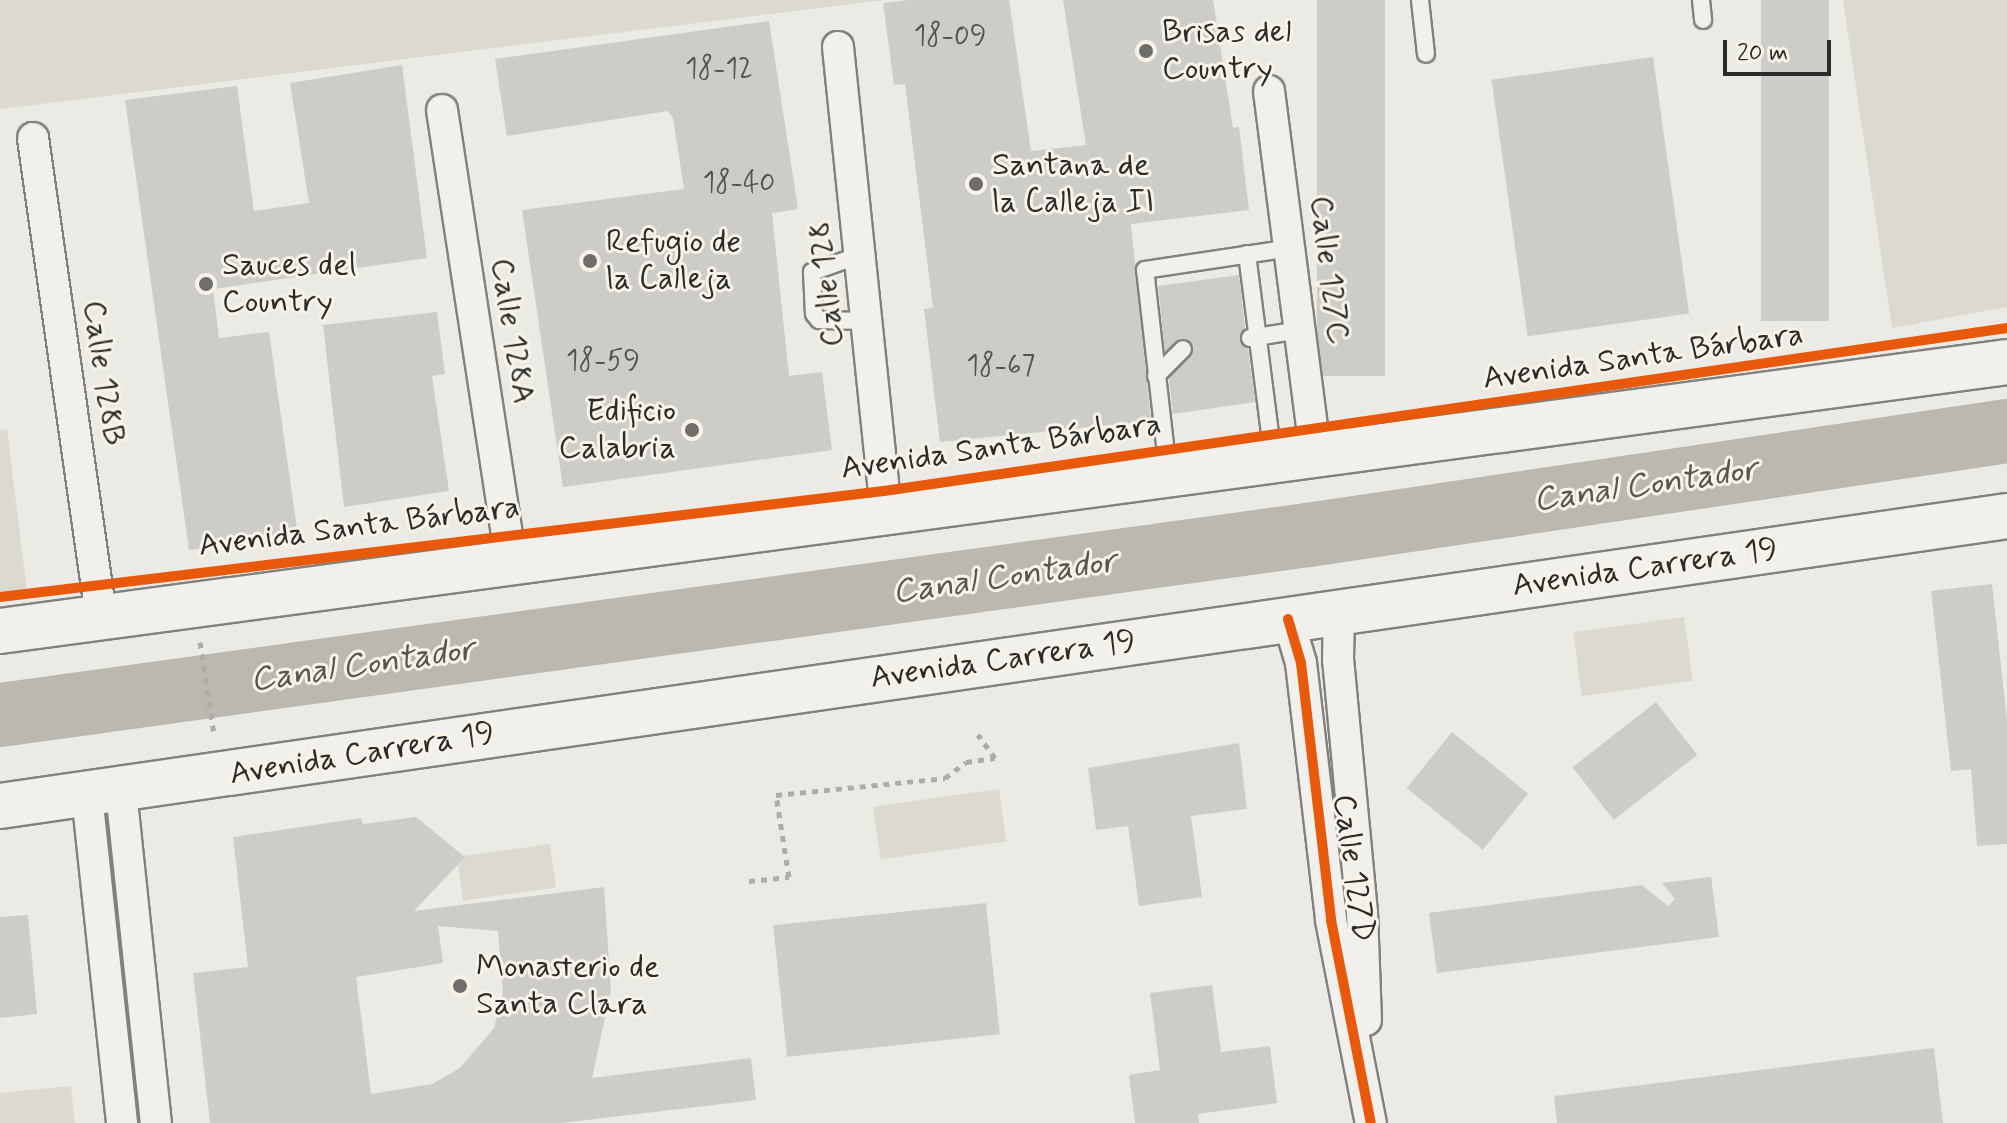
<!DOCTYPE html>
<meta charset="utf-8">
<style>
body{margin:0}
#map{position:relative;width:2007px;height:1123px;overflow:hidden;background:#eceae4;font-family:Mynerve,sans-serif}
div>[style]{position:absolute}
.green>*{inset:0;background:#dcd9d1;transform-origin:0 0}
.river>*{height:64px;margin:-32px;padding:0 32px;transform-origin:32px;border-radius:32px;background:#bab8b0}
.building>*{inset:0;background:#ceccc8;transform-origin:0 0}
.path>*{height:5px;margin-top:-2.5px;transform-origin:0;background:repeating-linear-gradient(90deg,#adaca9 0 6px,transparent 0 12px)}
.roads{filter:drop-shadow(2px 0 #82817e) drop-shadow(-2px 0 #82817e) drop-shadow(0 2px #82817e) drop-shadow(0 -2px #82817e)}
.service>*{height:16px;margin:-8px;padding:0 8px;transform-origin:8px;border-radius:8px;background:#f1f0ec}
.minor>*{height:30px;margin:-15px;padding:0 15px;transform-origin:15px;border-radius:15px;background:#f1f0ec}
.secondary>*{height:44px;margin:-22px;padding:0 22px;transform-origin:22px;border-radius:22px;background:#f1f0ec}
.cycleway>*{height:10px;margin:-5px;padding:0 5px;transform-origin:5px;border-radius:5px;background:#e8590c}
.dots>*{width:22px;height:22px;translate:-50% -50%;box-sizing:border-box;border:4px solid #f7f3e8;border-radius:50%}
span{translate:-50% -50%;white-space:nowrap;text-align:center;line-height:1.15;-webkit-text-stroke:6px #f7f3e8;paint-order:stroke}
.number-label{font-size:28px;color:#545352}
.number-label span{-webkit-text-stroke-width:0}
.poi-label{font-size:32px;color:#2b2b2b}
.left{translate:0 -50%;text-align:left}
.right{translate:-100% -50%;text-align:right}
.street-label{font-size:32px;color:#2b2b2b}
.water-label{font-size:34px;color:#555552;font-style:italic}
.scale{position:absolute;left:1723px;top:40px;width:108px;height:36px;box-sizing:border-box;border:4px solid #2b2b2b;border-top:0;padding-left:10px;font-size:24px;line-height:28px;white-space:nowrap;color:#2b2b2b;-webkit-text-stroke:6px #f7f3e8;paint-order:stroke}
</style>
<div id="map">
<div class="green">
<i style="clip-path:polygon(0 0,884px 0,0 109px)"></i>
<i style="clip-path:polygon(1843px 0,2007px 0,2007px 307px,1892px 328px)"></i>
<i style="clip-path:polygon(7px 429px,27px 592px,0 595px,0 430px)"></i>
<i style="left:1684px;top:617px;width:64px;height:112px;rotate:82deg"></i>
<i style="left:999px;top:789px;width:53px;height:127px;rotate:82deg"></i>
<i style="left:550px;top:844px;width:44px;height:94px;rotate:82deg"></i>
<i style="clip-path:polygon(71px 1086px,75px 1123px,0 1123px,0 1093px)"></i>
</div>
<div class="river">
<i style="left:0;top:715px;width:1320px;rotate:-7.84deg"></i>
<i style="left:1308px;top:535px;width:707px;rotate:-8.46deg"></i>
</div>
<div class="building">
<i style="clip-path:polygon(909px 0,1009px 0,1031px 151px,1086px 145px,1063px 0,1213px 0,1233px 128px,1239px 127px,1249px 210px,1131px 224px,1151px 421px,940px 442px,924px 309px,933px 308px,905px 84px,894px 85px,883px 3px)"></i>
<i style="left:1317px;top:0;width:68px;height:376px"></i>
<i style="left:1761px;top:0;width:68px;height:321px"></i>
<i style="clip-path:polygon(769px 21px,798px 209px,772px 213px,789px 376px,822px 372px,832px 450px,563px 487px,522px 210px,684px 189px,673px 118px,668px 111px,507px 136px,495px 59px)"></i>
<i style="left:1653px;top:57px;width:259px;height:163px;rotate:82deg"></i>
<i style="clip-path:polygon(402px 65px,427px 258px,213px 289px,219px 338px,269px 332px,298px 536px,189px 550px,125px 100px,237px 86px,254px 211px,309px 203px,290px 83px)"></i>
<i style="clip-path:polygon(1239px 275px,1245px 328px,1239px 339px,1248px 349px,1255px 402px,1173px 414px,1169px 379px,1194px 347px,1181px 338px,1165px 351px,1158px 286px)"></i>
<i style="clip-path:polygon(437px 312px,445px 374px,432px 376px,449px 491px,344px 507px,323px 325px)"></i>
<i style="clip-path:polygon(1992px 584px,2007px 721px,2007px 844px,1977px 846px,1971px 769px,1951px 771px,1931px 591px)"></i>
<i style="left:1656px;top:702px;width:67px;height:106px;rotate:52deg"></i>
<i style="left:1452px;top:732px;width:98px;height:72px;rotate:39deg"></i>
<i style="clip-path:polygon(1239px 743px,1247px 809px,1191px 816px,1202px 897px,1139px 906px,1128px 826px,1096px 830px,1088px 768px)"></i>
<i style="clip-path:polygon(evenodd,416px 817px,465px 857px,414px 911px,604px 887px,611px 990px,592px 1078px,751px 1058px,756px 1100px,561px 1123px,210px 1123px,193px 973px,248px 967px,233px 837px,361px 818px,363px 824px,416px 817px,438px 926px,498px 931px,503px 992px,494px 1028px,460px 1068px,432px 1084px,371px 1094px,356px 977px,443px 963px,438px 926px)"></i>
<i style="clip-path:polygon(1711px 877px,1719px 937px,1437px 973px,1429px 913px,1642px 885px,1668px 906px,1675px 899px,1662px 883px)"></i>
<i style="left:986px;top:903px;width:132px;height:214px;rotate:84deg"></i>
<i style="clip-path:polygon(28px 915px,37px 1014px,0 1018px,0 917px)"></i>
<i style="clip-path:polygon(1212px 985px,1221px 1052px,1270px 1046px,1277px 1103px,1198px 1114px,1199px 1123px,1135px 1123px,1129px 1075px,1160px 1070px,1150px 993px)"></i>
<i style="clip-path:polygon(1934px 1048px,1943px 1123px,1557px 1123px,1554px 1096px)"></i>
</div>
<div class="path">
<i style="left:200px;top:642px;width:94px;rotate:81.4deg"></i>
<i style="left:749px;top:881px;width:40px;rotate:-5.7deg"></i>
<i style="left:789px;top:877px;width:83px;rotate:-99deg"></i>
<i style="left:776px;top:795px;width:170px;rotate:-5.7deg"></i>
<i style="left:945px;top:778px;width:26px;rotate:-37deg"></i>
<i style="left:966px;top:762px;width:29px;rotate:-8deg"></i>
<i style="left:995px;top:758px;width:29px;rotate:-126deg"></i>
</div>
<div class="roads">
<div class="service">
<i style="left:1420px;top:0;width:54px;rotate:83.7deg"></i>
<i style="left:1701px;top:0;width:20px;rotate:84deg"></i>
<i style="left:1247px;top:254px;width:205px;rotate:82.7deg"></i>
<i style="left:860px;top:255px;width:51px;rotate:160.5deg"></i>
<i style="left:812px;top:272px;width:42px;rotate:87.3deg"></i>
<i style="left:814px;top:314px;width:8px;rotate:50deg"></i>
<i style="left:819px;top:320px;width:48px;rotate:1.2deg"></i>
<i style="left:1250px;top:338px;width:51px;rotate:-9.1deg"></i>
<i style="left:1156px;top:376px;width:38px;rotate:-45deg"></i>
<i style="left:1168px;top:471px;width:202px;rotate:-96.5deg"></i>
<i style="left:1145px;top:270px;width:147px;rotate:-8.6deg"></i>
</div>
<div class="minor">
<i style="left:838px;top:47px;width:468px;rotate:84.1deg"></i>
<i style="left:1269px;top:91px;width:370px;rotate:82.7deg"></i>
<i style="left:442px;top:110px;width:458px;rotate:81.3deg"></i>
<i style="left:33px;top:138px;width:485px;rotate:81.9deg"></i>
<i style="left:1339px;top:612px;width:47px;rotate:91.2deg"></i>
<i style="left:1338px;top:659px;width:254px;rotate:84.6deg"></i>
<i style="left:1362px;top:912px;width:108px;rotate:87.9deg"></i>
<i style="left:1288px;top:619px;width:46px;rotate:73.5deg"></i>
<i style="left:1301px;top:663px;width:259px;rotate:83.3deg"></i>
<i style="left:1331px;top:920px;width:207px;rotate:78.9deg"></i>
<i style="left:121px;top:791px;width:334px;rotate:84deg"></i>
<i style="left:87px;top:795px;width:330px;rotate:83.9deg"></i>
</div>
<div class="secondary">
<i style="left:0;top:631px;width:2025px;rotate:-7.63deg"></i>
<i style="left:0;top:806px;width:2028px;rotate:-8.22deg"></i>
</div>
</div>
<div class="cycleway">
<i style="left:0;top:597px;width:890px;rotate:-6.84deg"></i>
<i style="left:884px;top:491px;width:1135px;rotate:-8.26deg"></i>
<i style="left:1288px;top:619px;width:46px;rotate:73.5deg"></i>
<i style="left:1301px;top:663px;width:259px;rotate:83.3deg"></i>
<i style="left:1331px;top:920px;width:207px;rotate:78.9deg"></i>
</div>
<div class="dots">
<i style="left:1146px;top:51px;background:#6f6e6c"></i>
<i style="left:976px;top:184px;background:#6f6e6c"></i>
<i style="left:590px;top:261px;background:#6f6e6c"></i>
<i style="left:206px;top:284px;background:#6f6e6c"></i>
<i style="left:692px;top:430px;background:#6f6e6c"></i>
<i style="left:460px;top:986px;background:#6f6e6c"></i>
</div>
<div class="number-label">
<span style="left:950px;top:37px">18-09</span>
<span style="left:719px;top:70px">18-12</span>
<span style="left:739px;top:184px">18-40</span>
<span style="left:603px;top:362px">18-59</span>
<span style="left:1001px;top:367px">18-67</span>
</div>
<div class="poi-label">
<span class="left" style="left:1162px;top:51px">Brisas del<br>Country</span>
<span class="left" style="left:992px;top:184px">Santana de<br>la Calleja II</span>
<span class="left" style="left:606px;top:261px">Refugio de<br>la Calleja</span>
<span class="left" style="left:222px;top:284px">Sauces del<br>Country</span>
<span class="right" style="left:676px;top:430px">Edificio<br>Calabria</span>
<span class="left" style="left:476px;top:986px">Monasterio de<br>Santa Clara</span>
</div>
<div class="street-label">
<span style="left:1329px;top:270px;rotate:83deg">Calle 127C</span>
<span style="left:827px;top:284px;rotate:-96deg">Calle 128</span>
<span style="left:512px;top:331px;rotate:81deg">Calle 128A</span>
<span style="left:1643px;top:357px;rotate:-8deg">Avenida Santa Bárbara</span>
<span style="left:103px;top:373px;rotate:82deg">Calle 128B</span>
<span style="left:1001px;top:447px;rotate:-8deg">Avenida Santa Bárbara</span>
<span style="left:359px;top:527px;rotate:-7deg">Avenida Santa Bárbara</span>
<span style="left:1645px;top:568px;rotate:-8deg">Avenida Carrera 19</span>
<span style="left:1003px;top:660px;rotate:-8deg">Avenida Carrera 19</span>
<span style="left:362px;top:754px;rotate:-9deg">Avenida Carrera 19</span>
<span style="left:1353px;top:868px;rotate:82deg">Calle 127D</span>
</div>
<div class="water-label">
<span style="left:1645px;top:485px;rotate:-8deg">Canal Contador</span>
<span style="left:1004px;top:577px;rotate:-8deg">Canal Contador</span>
<span style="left:362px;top:665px;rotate:-8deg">Canal Contador</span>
</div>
<div class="scale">20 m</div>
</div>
